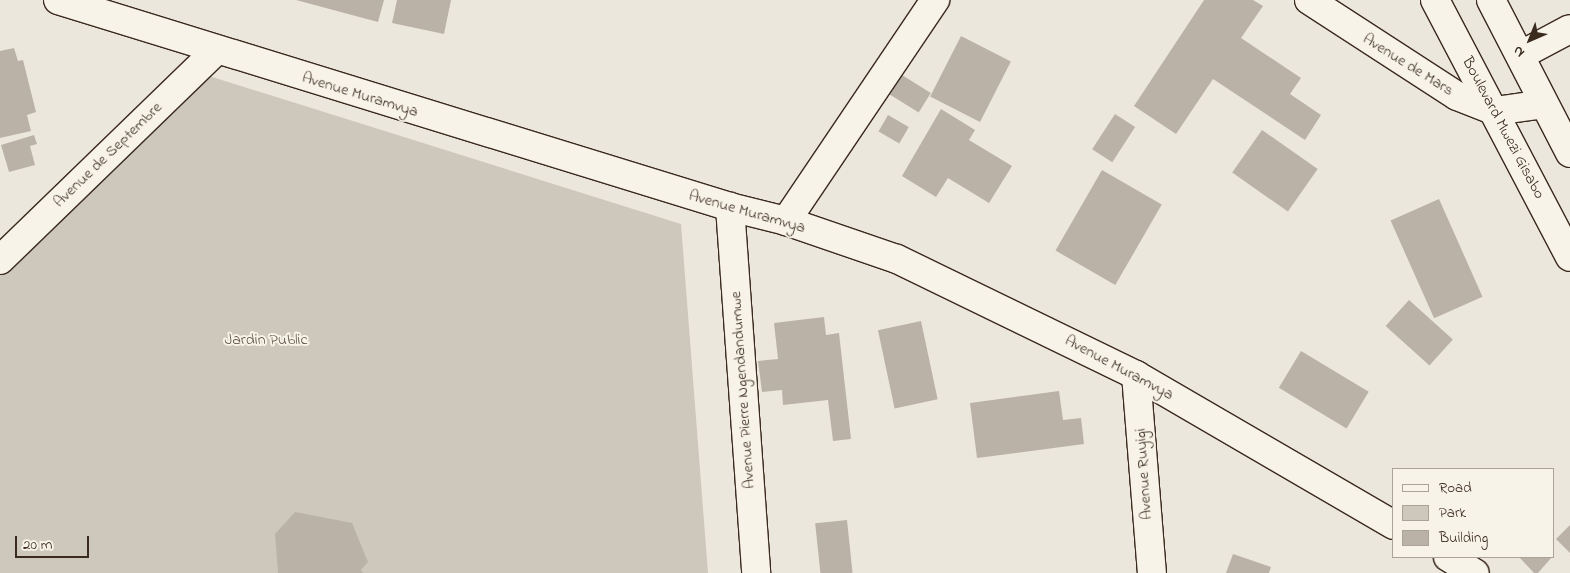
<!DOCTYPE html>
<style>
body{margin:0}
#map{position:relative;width:1570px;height:573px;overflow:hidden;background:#ece7dc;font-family:"Indie Flower",sans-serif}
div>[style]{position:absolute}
.green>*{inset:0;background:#cec8bc}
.building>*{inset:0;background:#bab2a7;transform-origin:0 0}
.roads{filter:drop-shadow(1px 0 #3b2a1e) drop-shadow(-1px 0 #3b2a1e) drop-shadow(0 1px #3b2a1e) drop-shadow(0 -1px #3b2a1e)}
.minor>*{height:28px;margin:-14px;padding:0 14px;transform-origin:14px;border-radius:14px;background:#f7f3e8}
.major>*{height:28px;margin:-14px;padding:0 14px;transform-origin:14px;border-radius:14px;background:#f7f3e8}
span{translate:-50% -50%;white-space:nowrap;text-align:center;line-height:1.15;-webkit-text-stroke:4px #f7f3e8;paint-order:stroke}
.street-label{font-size:16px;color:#3b2a1e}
.park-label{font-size:16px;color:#605246}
.legend{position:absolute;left:1392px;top:468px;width:162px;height:90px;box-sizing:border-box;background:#f7f3e8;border:1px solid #aca397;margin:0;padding:6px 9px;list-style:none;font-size:15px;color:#3b2a1e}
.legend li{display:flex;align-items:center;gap:10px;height:25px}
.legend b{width:25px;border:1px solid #aca397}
.north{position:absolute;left:1505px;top:15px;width:50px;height:50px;-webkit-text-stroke:4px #f7f3e8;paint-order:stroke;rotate:224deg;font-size:14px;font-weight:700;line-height:20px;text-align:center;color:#3b2a1e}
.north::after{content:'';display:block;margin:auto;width:18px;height:22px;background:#3b2a1e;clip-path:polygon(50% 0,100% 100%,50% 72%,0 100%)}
.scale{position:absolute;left:15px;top:536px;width:74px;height:22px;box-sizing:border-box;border:2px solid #3b2a1e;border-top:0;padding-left:6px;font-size:15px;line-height:18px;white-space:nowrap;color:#3b2a1e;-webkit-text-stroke:4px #f7f3e8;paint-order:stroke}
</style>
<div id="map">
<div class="green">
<i style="clip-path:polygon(206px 75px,681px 224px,708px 573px,0 573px,0 271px)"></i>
</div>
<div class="building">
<i style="clip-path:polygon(296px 0,384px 0,378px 22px)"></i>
<i style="clip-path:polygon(397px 0,451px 0,444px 34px,392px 23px)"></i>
<i style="clip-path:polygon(1204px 0,1253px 0,1263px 6px,1241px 38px,1301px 78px,1290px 94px,1321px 115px,1305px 140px,1213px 79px,1176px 134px,1134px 106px)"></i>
<i style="left:961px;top:36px;width:56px;height:68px;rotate:27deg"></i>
<i style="clip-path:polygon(14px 48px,18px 61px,23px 60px,36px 112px,27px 115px,31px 131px,0 138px,0 51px)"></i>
<i style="left:902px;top:75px;width:34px;height:23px;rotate:32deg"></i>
<i style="clip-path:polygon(941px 109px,975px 130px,969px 140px,1012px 166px,989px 203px,948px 178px,936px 197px,902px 176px)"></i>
<i style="left:1115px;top:114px;width:24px;height:42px;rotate:33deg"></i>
<i style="left:888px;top:115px;width:24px;height:19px;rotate:30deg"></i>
<i style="left:1262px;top:130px;width:68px;height:52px;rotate:35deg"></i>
<i style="clip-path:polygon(34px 135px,37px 144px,30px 146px,35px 165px,9px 172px,1px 145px)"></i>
<i style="left:1102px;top:170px;width:69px;height:93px;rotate:30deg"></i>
<i style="left:1439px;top:199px;width:107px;height:53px;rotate:66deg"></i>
<i style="left:1409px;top:300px;width:59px;height:35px;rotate:42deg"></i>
<i style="clip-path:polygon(824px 317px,826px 335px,839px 333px,851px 439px,833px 441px,828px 400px,783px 405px,782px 390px,762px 392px,758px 361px,778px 359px,774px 323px)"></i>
<i style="left:921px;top:321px;width:80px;height:44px;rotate:78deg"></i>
<i style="left:1301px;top:351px;width:79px;height:43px;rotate:31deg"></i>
<i style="clip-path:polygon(1059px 391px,1063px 420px,1081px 418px,1084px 444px,977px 458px,970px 403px)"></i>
<i style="clip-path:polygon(295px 512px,352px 523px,368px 562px,361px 570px,363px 573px,278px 573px,275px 534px)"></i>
<i style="left:847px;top:520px;width:53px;height:32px;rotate:84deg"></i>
<i style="clip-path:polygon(1570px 525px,1570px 553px,1556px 539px)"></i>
<i style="clip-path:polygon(1233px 554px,1271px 567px,1269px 573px,1226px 573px)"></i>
<i style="clip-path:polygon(1519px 557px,1552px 557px,1538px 573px,1534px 573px)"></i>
</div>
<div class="roads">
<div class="minor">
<i style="left:58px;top:0;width:703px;rotate:17.12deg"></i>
<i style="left:730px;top:207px;width:58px;rotate:14deg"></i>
<i style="left:786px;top:221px;width:117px;rotate:18.9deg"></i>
<i style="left:897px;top:259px;width:266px;rotate:25.9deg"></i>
<i style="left:1136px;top:375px;width:298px;rotate:30.2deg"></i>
<i style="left:1309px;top:0;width:176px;rotate:33deg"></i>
<i style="left:1457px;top:96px;width:41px;rotate:21.5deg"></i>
<i style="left:1495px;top:111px;width:49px;rotate:-8.1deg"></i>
<i style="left:1521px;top:55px;width:55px;rotate:-28deg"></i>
<i style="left:730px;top:207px;width:367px;rotate:85.9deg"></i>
<i style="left:786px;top:221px;width:267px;rotate:-56deg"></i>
<i style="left:0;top:260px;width:301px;rotate:-44.1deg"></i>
<i style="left:1136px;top:375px;width:199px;rotate:85.4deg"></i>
<i style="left:1448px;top:557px;width:31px;rotate:31deg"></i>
</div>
<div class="major">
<i style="left:1435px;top:0;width:290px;rotate:62.3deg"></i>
<i style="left:1491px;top:0;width:172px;rotate:62.7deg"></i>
</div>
</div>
<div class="street-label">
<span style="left:1408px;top:65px;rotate:32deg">Avenue de Mars</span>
<span style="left:360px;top:95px;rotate:17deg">Avenue Muramvya</span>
<span style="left:1503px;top:128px;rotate:62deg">Boulevard Mwezi Gisabo</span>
<span style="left:108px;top:155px;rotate:-44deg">Avenue de Septembre</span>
<span style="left:747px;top:212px;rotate:16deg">Avenue Muramvya</span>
<span style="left:1119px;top:368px;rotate:28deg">Avenue Muramvya</span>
<span style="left:743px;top:390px;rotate:-94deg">Avenue Pierre Ngendandumwe</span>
<span style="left:1144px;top:474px;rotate:-94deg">Avenue Ruyigi</span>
</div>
<div class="park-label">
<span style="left:266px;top:340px">Jardin Public</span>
</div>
<ul class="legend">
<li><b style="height:6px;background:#f7f3e8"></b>Road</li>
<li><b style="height:14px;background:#cec8bc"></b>Park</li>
<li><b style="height:14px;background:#bab2a7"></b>Building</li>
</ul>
<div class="north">N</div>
<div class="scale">20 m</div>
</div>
